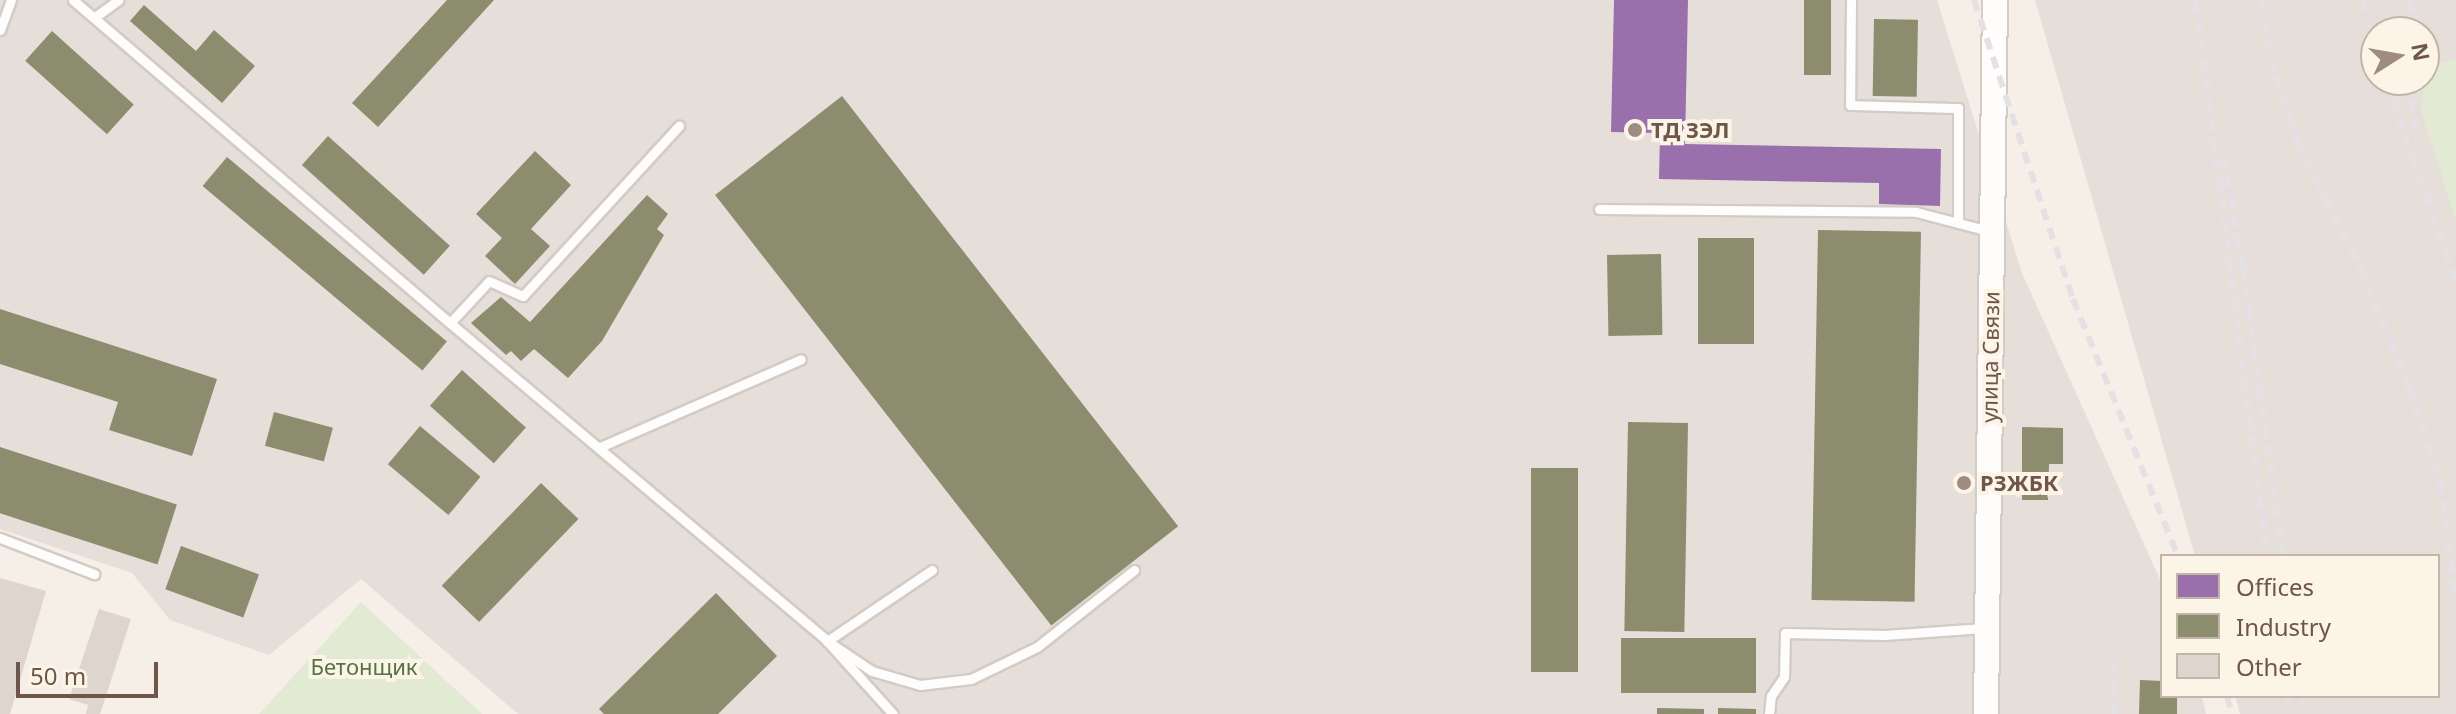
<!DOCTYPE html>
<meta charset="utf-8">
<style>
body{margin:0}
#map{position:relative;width:2456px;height:714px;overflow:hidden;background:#f5efe8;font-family:"Noto Sans",sans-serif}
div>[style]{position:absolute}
.industrial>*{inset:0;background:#e6dfd9}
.green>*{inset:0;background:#e2ead4}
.offices>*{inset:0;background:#9970ab}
.industry>*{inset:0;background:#8c8c6e;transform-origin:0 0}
.building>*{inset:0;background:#ded5ce}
.roads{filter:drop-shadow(2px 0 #d3ccc6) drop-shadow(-2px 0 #d3ccc6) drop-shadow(0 2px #d3ccc6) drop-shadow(0 -2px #d3ccc6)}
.lane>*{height:9px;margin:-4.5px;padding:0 4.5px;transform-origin:4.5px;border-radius:4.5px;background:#fefdfc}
.secondary>*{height:24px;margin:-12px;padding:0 12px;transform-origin:12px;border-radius:12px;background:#fefdfc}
.rail>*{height:6px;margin-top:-3px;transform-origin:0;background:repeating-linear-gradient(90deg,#e3e1e4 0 12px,transparent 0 20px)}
.dots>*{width:22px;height:22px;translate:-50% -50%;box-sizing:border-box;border:4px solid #fdf4e8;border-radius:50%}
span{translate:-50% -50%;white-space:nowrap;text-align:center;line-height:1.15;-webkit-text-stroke:8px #fdf4e8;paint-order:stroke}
.poi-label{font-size:22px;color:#6f564b;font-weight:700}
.left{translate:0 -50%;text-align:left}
.street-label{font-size:22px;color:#6f564b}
.park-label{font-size:22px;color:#547444}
.legend{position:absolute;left:2160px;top:554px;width:280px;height:144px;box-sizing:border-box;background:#fdf4e8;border:2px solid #c4b5a9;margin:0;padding:10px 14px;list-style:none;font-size:24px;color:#6f564b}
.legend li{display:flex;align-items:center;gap:16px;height:40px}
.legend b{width:40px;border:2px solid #c4b5a9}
.north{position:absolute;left:2360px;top:16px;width:80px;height:80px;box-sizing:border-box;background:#fdf4e8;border:2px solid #c4b5a9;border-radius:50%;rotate:79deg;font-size:22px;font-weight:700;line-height:32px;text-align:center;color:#6f564b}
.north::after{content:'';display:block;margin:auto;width:28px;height:36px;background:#9e8c82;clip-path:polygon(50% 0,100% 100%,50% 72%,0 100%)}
.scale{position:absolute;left:16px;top:662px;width:142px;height:36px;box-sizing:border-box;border:4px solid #6f564b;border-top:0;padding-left:10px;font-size:24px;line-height:28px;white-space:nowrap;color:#6f564b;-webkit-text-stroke:6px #fdf4e8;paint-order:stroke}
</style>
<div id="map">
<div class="industrial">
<i style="clip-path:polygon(0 0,1937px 0,2022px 273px,2162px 584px,2162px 696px,2202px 696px,2206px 714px,518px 714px,361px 579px,269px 655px,170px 620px,132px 573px,0 529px)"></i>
<i style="clip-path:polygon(evenodd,2035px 0,2456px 0,2456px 714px,2240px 714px,2235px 696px,2438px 696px,2438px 556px,2195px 556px,2035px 0,2376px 32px,2424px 32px,2424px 80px,2376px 80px,2376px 32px)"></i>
</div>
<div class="green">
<i style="clip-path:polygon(2456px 59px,2456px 221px,2421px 109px,2427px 67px)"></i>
<i style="clip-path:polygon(361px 602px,482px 714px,259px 714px)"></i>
</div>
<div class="offices">
<i style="clip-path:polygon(1614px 0,1688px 0,1685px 144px,1941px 149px,1940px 206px,1879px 204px,1879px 183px,1659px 179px,1660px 133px,1611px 132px)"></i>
</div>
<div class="industry">
<i style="clip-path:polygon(447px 0,494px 0,378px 127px,352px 103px)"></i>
<i style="left:1804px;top:0;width:27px;height:75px"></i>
<i style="clip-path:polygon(144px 5px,196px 51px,214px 30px,255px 66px,222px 103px,130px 21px)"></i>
<i style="left:1874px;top:19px;width:44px;height:77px;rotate:1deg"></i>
<i style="left:52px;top:31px;width:110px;height:40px;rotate:42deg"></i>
<i style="left:842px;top:96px;width:546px;height:161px;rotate:52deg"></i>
<i style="left:328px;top:136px;width:164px;height:39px;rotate:42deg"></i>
<i style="clip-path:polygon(535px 151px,571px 185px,531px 229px,550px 246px,515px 284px,485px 256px,502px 238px,476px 214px)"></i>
<i style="left:227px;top:157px;width:287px;height:38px;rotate:40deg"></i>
<i style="clip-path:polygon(647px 195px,668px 214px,657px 229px,664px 235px,602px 341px,568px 378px,534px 349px,521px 361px,511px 351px,506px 355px,471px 323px,501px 297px,530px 322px)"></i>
<i style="left:1818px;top:230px;width:103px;height:370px;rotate:1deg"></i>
<i style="left:1698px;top:238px;width:56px;height:106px"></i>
<i style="left:1661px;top:254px;width:81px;height:54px;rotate:89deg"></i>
<i style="clip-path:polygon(0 309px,217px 379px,192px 456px,109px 430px,118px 402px,0 364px)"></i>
<i style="left:462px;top:370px;width:86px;height:48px;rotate:42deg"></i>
<i style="left:274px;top:412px;width:61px;height:35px;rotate:15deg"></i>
<i style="left:1628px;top:422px;width:60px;height:209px;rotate:1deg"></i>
<i style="left:420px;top:426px;width:79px;height:50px;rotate:40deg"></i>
<i style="clip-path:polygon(2022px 427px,2063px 428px,2063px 464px,2049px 464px,2048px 500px,2022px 500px)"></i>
<i style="left:0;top:447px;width:186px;height:63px;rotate:18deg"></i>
<i style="left:1531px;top:468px;width:47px;height:204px"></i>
<i style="left:541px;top:483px;width:52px;height:143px;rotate:44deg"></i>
<i style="left:181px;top:546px;width:83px;height:46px;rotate:20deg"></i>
<i style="clip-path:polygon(716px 593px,777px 656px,718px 714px,604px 714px,599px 709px)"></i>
<i style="left:1621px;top:638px;width:135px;height:55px"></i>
<i style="clip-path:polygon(2140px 680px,2162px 681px,2162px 696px,2177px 696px,2177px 714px,2139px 714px)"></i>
<i style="clip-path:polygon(1657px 708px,1704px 709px,1704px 714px,1657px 714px)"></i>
<i style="clip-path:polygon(1718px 708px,1756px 709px,1756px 714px,1718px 714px)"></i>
</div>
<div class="building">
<i style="clip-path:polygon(0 578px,46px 591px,10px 714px,0 714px)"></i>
<i style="clip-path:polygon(99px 609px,131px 619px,100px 714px,86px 714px,88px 705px,69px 699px)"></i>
</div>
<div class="roads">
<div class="lane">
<i style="left:73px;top:0;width:496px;rotate:40.6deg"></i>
<i style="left:450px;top:323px;width:57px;rotate:-47.1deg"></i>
<i style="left:489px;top:281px;width:37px;rotate:24deg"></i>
<i style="left:523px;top:296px;width:231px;rotate:-47.5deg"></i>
<i style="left:1851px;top:0;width:105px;rotate:90.5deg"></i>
<i style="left:1850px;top:105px;width:108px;rotate:1.6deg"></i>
<i style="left:1958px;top:108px;width:113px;rotate:90deg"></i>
<i style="left:95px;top:17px;width:29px;rotate:-36deg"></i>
<i style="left:0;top:30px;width:32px;rotate:-70deg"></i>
<i style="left:1599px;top:209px;width:317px;rotate:0.5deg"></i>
<i style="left:1916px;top:212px;width:75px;rotate:14.6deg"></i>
<i style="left:450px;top:323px;width:493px;rotate:40.1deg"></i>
<i style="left:827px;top:641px;width:98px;rotate:47.9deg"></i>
<i style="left:600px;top:447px;width:219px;rotate:-23.6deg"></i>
<i style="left:0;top:538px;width:101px;rotate:21deg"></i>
<i style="left:932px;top:570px;width:127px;rotate:145.9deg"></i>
<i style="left:827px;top:641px;width:54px;rotate:33.7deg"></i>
<i style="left:872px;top:671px;width:50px;rotate:16.3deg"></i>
<i style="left:920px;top:685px;width:51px;rotate:-6.7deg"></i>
<i style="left:971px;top:679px;width:73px;rotate:-25.9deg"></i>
<i style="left:1037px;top:647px;width:124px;rotate:-38.4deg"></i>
<i style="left:1769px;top:714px;width:18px;rotate:-84deg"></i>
<i style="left:1771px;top:696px;width:23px;rotate:-56deg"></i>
<i style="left:1784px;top:677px;width:44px;rotate:-88.7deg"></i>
<i style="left:1785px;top:633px;width:99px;rotate:1.2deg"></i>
<i style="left:1884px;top:635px;width:100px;rotate:-4deg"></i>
</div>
<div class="secondary">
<i style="left:1986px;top:714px;width:714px;rotate:-89.28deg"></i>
</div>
</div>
<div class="rail">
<i style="left:1974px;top:0;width:315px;rotate:71.7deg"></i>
<i style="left:2073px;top:299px;width:278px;rotate:67.8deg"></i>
<i style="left:2196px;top:0;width:561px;rotate:82.72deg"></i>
<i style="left:2261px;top:0;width:77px;rotate:79.6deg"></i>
<i style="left:2275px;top:76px;width:70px;rotate:70.8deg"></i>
<i style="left:2298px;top:142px;width:138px;rotate:63.8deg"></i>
<i style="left:2359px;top:266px;width:131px;rotate:67.5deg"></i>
<i style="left:2409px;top:387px;width:99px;rotate:71.7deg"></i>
<i style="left:2440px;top:481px;width:122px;rotate:82.5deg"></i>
<i style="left:2362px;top:0;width:51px;rotate:74.1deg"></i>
<i style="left:2409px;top:32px;width:32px;rotate:-86deg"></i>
<i style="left:2386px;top:80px;width:213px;rotate:70.8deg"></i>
<i style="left:2409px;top:80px;width:64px;rotate:81.9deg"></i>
<i style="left:2224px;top:156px;width:113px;rotate:80.3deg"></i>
<i style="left:2243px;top:267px;width:292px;rotate:82.1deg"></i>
<i style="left:2227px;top:696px;width:19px;rotate:74deg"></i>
<i style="left:2287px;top:696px;width:18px;rotate:81deg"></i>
<i style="left:2302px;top:696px;width:18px;rotate:84deg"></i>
<i style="left:2114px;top:714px;width:56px;rotate:-89deg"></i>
</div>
<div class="dots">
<i style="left:1635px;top:130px;background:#9e8c82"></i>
<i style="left:1964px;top:483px;background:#9e8c82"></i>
</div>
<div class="poi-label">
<span class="left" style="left:1651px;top:130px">ТД ЗЭЛ</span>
<span class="left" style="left:1980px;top:483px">РЗЖБК</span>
</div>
<div class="street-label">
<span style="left:1990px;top:357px;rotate:-89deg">улица Связи</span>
</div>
<div class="park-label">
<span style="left:364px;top:667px">Бетонщик</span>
</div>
<ul class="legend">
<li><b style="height:22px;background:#9970ab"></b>Offices</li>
<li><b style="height:22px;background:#8c8c6e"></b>Industry</li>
<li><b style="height:22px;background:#ded5ce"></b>Other</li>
</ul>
<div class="north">N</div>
<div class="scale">50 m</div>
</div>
